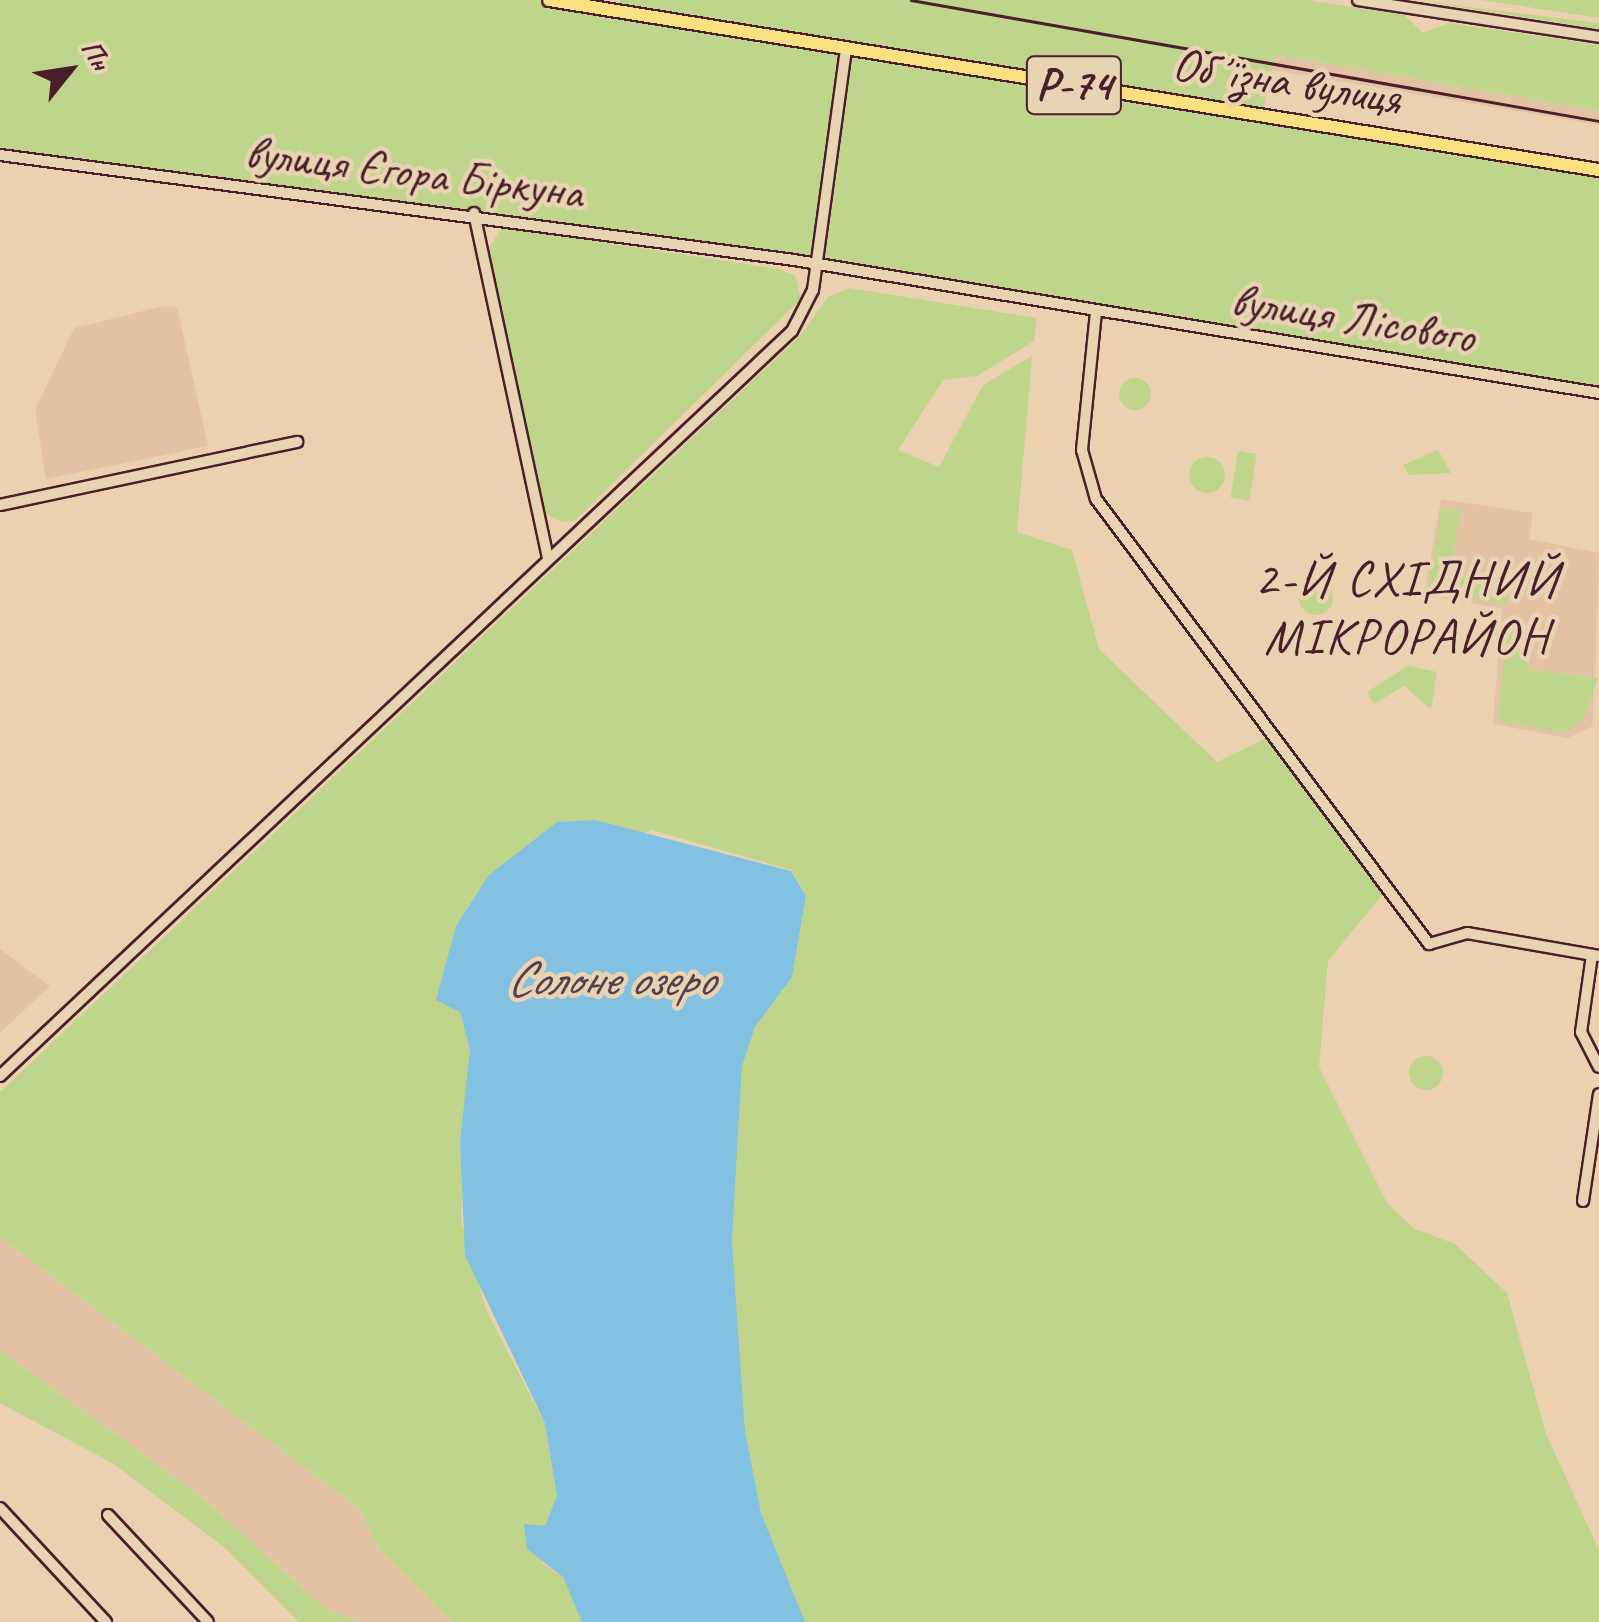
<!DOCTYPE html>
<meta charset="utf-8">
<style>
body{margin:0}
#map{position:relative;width:1599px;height:1622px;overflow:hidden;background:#ecd1b0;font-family:Caveat,sans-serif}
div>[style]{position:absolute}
.built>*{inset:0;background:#e4c3a5}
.green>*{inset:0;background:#bed58b;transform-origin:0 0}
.round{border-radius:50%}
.water>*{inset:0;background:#83c1e3}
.roads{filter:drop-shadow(2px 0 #4a1f2b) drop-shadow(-2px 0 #4a1f2b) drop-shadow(0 2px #4a1f2b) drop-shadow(0 -2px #4a1f2b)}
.minor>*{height:10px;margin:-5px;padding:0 5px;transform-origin:5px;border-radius:5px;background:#e8d3b2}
.major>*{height:12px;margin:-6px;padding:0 6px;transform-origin:6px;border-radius:6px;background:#f9e181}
.tram>*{height:2.5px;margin:-1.25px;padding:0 1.25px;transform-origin:1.25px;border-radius:1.25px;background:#4a1f2b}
span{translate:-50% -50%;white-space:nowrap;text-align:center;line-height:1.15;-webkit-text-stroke:9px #e8d3b2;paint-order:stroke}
.shield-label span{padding:2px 8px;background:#e8d3b2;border:2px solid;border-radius:8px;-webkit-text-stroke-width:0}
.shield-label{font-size:45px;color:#4a1f2b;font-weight:700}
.street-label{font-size:48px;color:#4a1f2b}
.neighbourhood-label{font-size:50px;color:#4a1f2b;letter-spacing:2.5px}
.water-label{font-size:50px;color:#553f50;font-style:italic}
.north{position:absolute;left:20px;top:20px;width:100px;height:100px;-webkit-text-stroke:8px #e8d3b2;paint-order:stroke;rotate:60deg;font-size:28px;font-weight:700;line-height:40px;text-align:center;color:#4a1f2b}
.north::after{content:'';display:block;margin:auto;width:35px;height:45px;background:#4a1f2b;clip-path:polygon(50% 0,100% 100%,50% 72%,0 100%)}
</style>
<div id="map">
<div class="built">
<i style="clip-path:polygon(966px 18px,1275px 55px,1599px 111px,1599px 125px)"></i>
<i style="clip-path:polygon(163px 306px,177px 307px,208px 446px,46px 479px,35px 410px,74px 328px)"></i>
<i style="clip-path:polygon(1441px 499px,1533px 513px,1529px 539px,1599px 553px,1593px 726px,1568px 738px,1493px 724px,1502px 609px,1424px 595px)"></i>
<i style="clip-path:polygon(0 949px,50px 986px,0 1033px)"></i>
<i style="clip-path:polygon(0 1237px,360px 1510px,378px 1548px,451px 1622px,361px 1622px,326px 1609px,198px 1494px,0 1350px)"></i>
</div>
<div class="green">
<i style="clip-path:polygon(0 0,549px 0,621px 11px,620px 0,1307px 0,1404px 15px,1423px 33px,1449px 23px,1599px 45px,1599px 111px,1276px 55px,1262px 114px,1599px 170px,1599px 393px,794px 260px,0 155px)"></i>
<i style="clip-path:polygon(1414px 0,1599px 23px,1599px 29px)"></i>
<i style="clip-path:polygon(1481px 0,1599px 0,1599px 18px)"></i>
<i style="clip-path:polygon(502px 227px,778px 269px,795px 275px,801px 299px,574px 521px,562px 522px,546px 514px,488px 250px)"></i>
<i style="clip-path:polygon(849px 288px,1037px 318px,1034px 341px,977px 376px,943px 380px,898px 450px,939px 467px,983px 385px,1032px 356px,1017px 532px,1072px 550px,1099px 649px,1217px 762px,1272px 735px,1387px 889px,1328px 961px,1319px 1067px,1387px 1203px,1413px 1228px,1455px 1244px,1507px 1293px,1546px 1434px,1599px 1550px,1599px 1622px,805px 1622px,761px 1513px,745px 1430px,732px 1241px,742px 1066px,755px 1027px,792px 977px,806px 896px,791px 870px,652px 830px,456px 926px,437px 1000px,461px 1012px,470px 1050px,461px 1221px,486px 1310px,545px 1423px,557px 1496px,542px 1563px,563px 1577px,583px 1622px,451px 1622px,378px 1548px,360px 1510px,0 1237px,0 1092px,800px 336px,828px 297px)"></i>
<i class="round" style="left:1119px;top:378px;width:32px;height:32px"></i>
<i style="clip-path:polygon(1438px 450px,1451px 473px,1409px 475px,1403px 465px)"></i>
<i style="left:1238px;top:451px;width:19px;height:47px;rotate:9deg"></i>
<i class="round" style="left:1189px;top:457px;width:36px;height:36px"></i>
<i style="clip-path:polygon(1442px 507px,1461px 510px,1450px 574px,1510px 585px,1506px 605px,1427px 592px)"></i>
<i class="round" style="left:1299px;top:581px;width:34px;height:34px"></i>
<i style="clip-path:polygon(1507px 630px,1525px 632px,1529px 669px,1598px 678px,1584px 718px,1566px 733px,1497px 721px)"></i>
<i style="clip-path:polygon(1408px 666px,1437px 672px,1431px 709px,1404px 686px,1374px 704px,1367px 692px)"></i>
<i class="round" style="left:1409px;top:1056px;width:34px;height:34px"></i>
<i style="clip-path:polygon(0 1350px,198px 1494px,326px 1609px,361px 1622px,299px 1622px,225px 1548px,114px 1464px,0 1403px)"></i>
</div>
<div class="water">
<i style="clip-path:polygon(595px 820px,791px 871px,806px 896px,792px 977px,755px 1027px,742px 1066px,732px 1241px,745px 1430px,761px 1513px,805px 1622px,582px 1622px,563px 1577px,527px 1549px,524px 1524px,545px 1526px,557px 1496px,545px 1423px,465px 1255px,460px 1142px,470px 1050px,460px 1012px,436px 1000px,456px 926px,489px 875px,557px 822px)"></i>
</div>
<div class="roads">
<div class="minor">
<i style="left:1358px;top:0;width:244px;rotate:8.7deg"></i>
<i style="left:0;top:155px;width:801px;rotate:7.53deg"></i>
<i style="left:794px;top:260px;width:816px;rotate:9.38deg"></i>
<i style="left:474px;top:213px;width:353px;rotate:77.9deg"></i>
<i style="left:1096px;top:312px;width:139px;rotate:95.8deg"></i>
<i style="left:1082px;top:450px;width:51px;rotate:74.1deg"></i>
<i style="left:1096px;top:499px;width:556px;rotate:53.19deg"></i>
<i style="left:1429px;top:944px;width:40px;rotate:-16deg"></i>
<i style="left:1467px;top:933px;width:134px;rotate:9.9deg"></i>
<i style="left:0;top:505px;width:304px;rotate:-12deg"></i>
<i style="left:1592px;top:955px;width:78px;rotate:98.1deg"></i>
<i style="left:1581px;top:1032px;width:39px;rotate:63deg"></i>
<i style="left:0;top:1076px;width:1087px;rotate:-43.25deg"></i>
<i style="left:792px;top:331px;width:46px;rotate:-62.9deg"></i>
<i style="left:813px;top:290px;width:243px;rotate:-82.2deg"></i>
<i style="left:1583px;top:1201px;width:108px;rotate:-81.5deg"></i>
<i style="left:0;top:1508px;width:156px;rotate:47.1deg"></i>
<i style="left:108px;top:1515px;width:146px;rotate:46.9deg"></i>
</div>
<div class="major">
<i style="left:549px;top:0;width:1064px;rotate:9.2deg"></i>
</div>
</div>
<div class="tram">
<i style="left:911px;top:0;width:699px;rotate:9.97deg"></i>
</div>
<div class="shield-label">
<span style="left:1074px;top:85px">Р-74</span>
</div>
<div class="street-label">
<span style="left:1287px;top:81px;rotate:9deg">Обʼїзна вулиця</span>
<span style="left:414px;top:172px;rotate:7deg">вулиця Єгора Біркуна</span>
<span style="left:1353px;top:318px;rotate:9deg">вулиця Лісового</span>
</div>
<div class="neighbourhood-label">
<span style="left:1407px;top:607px">2-Й СХІДНИЙ<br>МІКРОРАЙОН</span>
</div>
<div class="water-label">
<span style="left:610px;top:979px">Солоне озеро</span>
</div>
<div class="north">Пн</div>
</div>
